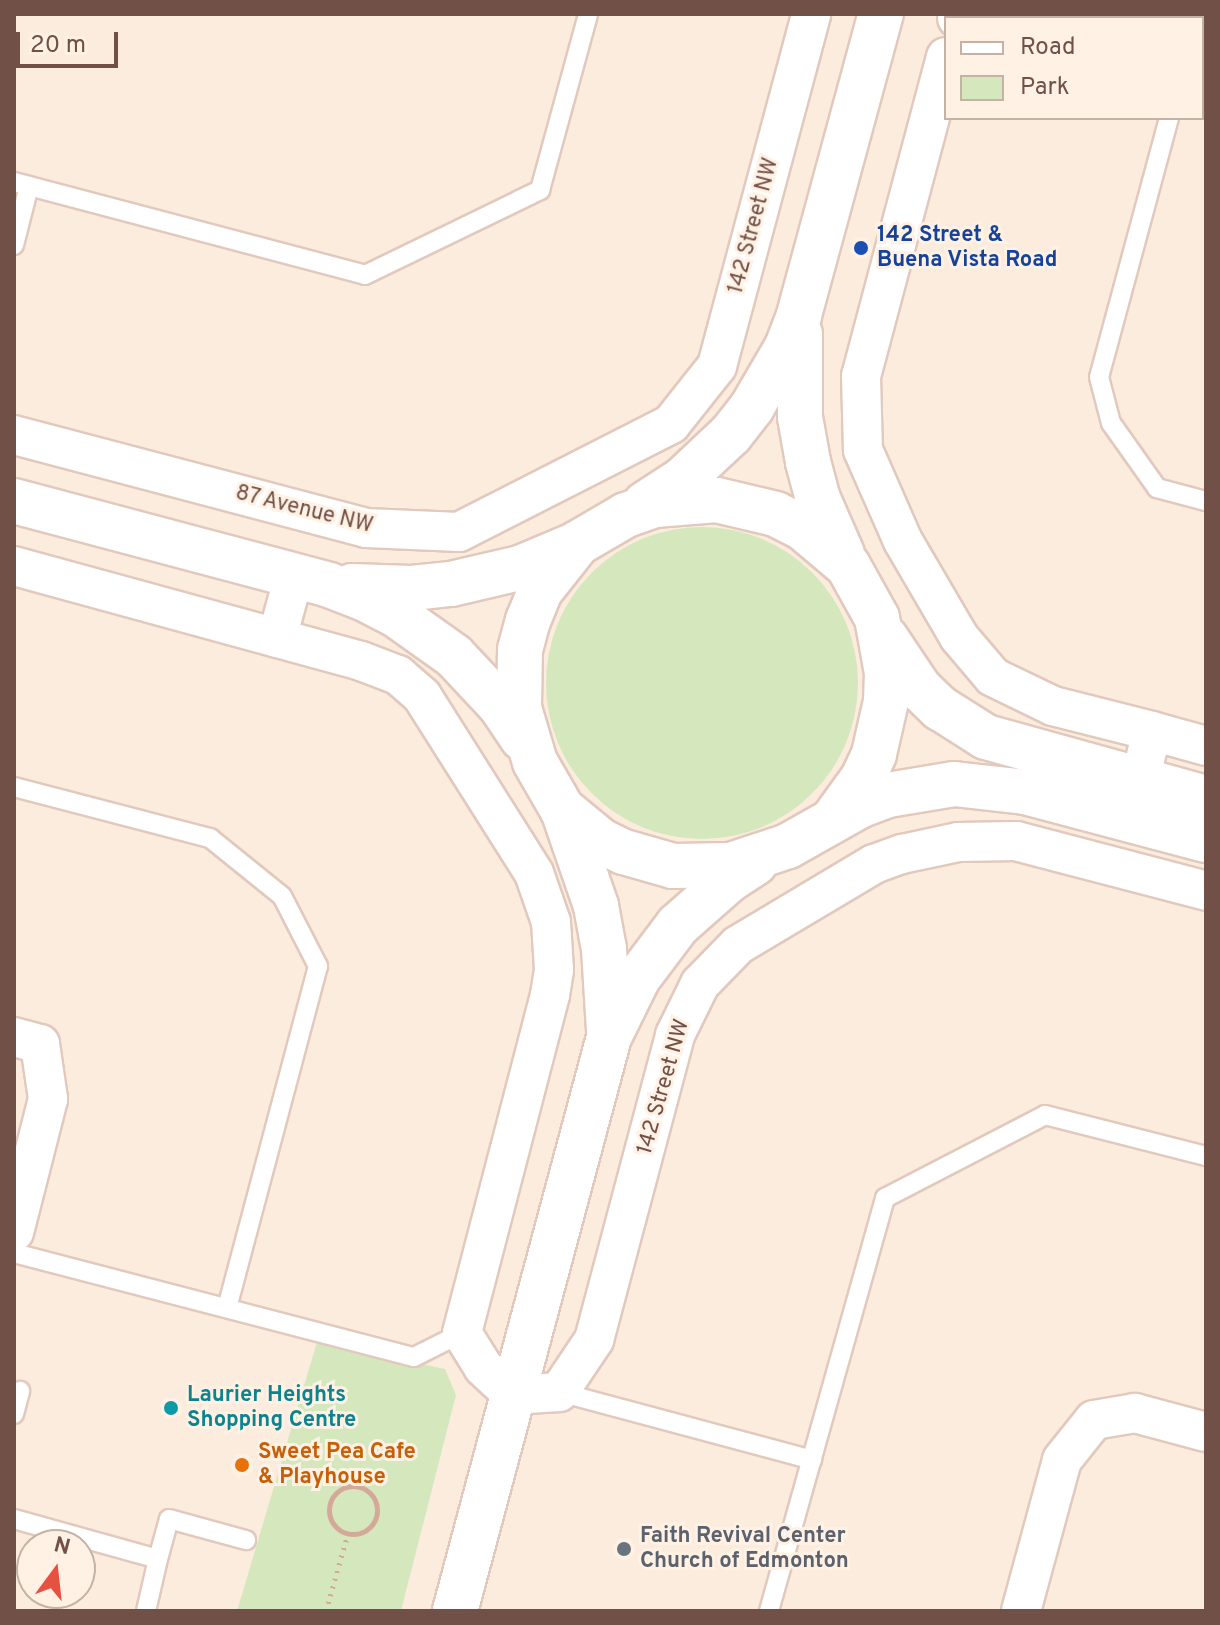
<!DOCTYPE html>
<style>
body{margin:0}
#map{position:relative;width:1220px;height:1625px;overflow:hidden;background:#fcecde;font-family:Overpass,sans-serif}
div>[style]{position:absolute}
.green>*{inset:0;background:#d5e8bd}
.round{border-radius:50%}
.path>*{height:5px;margin-top:-2.5px;transform-origin:0;background:repeating-linear-gradient(90deg,#d5a99a 0 2px,transparent 0 8px)}
.path>.ring{margin:-2.5px;padding:0;box-sizing:content-box;background:none;border:5px solid #d5a99a;border-radius:50%}
.roads{filter:drop-shadow(2px 0 #e1c9be) drop-shadow(-2px 0 #e1c9be) drop-shadow(0 2px #e1c9be) drop-shadow(0 -2px #e1c9be)}
.lane>*{height:18px;margin:-9px;padding:0 9px;transform-origin:9px;border-radius:9px;background:#fff}
.street>*{height:38px;margin:-19px;padding:0 19px;transform-origin:19px;border-radius:19px;background:#fff}
.secondary>*{height:44px;margin:-22px;padding:0 22px;transform-origin:22px;border-radius:22px;background:#fff}
.dots>*{width:22px;height:22px;translate:-50% -50%;box-sizing:border-box;border:4px solid #fff1e4;border-radius:50%}
span{translate:-50% -50%;white-space:nowrap;text-align:center;line-height:1.15;-webkit-text-stroke:6px #fff1e4;paint-order:stroke}
.street-label{font-size:22px;color:#715047}
.transit-label{font-size:22px;color:#164399;font-weight:700}
.left{translate:0 -50%;text-align:left}
.culture-label{font-size:22px;color:#0d838f;font-weight:700}
.food-label{font-size:22px;color:#c56008;font-weight:700}
.worship-label{font-size:22px;color:#5b616d;font-weight:700}
.frame{position:absolute;inset:0;border:16px solid #715047;pointer-events:none}
.legend{position:absolute;left:944px;top:16px;width:260px;height:104px;box-sizing:border-box;background:#fff1e4;border:2px solid #c6b1a5;margin:0;padding:10px 14px;list-style:none;font-size:24px;color:#715047}
.legend li{display:flex;align-items:center;gap:16px;height:40px}
.legend b{width:40px;border:2px solid #c6b1a5}
.north{position:absolute;left:16px;top:1529px;width:80px;height:80px;box-sizing:border-box;background:#fff1e4;border:2px solid #c6b1a5;border-radius:50%;rotate:15deg;font-size:22px;font-weight:700;line-height:32px;text-align:center;color:#715047}
.north::after{content:'';display:block;margin:auto;width:28px;height:36px;background:#e65142;clip-path:polygon(50% 0,100% 100%,50% 72%,0 100%)}
.scale{position:absolute;left:16px;top:32px;width:102px;height:36px;box-sizing:border-box;border:4px solid #715047;border-top:0;padding-left:10px;font-size:24px;line-height:28px;white-space:nowrap;color:#715047;-webkit-text-stroke:6px #fff1e4;paint-order:stroke}
</style>
<div id="map">
<div class="green">
<i class="round" style="left:546px;top:527px;width:312px;height:312px"></i>
<i style="clip-path:polygon(317px 1342px,445px 1369px,456px 1395px,401px 1611px,237px 1611px)"></i>
</div>
<div class="path">
<i class="ring" style="left:329px;top:1486px;width:43px;height:43px"></i>
<i style="left:326px;top:1611px;width:81px;rotate:-74.2deg"></i>
</div>
<div class="roads">
<div class="lane">
<i style="left:1196px;top:18px;width:4px;rotate:-76deg"></i>
<i style="left:1169px;top:118px;width:268px;rotate:105.1deg"></i>
<i style="left:1099px;top:377px;width:48px;rotate:75.4deg"></i>
<i style="left:1111px;top:423px;width:80px;rotate:54.7deg"></i>
<i style="left:1157px;top:488px;width:51px;rotate:14.9deg"></i>
<i style="left:14px;top:182px;width:363px;rotate:14.8deg"></i>
<i style="left:365px;top:275px;width:195px;rotate:-25.9deg"></i>
<i style="left:540px;top:190px;width:182px;rotate:-74.7deg"></i>
<i style="left:14px;top:245px;width:61px;rotate:-75.7deg"></i>
<i style="left:14px;top:787px;width:203px;rotate:14.6deg"></i>
<i style="left:210px;top:838px;width:92px;rotate:38.9deg"></i>
<i style="left:282px;top:896px;width:79px;rotate:62.8deg"></i>
<i style="left:318px;top:966px;width:354px;rotate:104.9deg"></i>
<i style="left:14px;top:1253px;width:413px;rotate:14.6deg"></i>
<i style="left:414px;top:1357px;width:54px;rotate:-26.6deg"></i>
<i style="left:559px;top:1392px;width:262px;rotate:15deg"></i>
<i style="left:14px;top:1414px;width:24px;rotate:-75deg"></i>
<i style="left:14px;top:1519px;width:149px;rotate:15.5deg"></i>
<i style="left:158px;top:1559px;width:53px;rotate:103deg"></i>
<i style="left:158px;top:1559px;width:41px;rotate:-74.6deg"></i>
<i style="left:169px;top:1519px;width:80px;rotate:15.3deg"></i>
<i style="left:769px;top:1611px;width:429px;rotate:-74.3deg"></i>
<i style="left:885px;top:1198px;width:180px;rotate:-27.4deg"></i>
<i style="left:1045px;top:1115px;width:166px;rotate:14.3deg"></i>
</div>
<div class="street">
<i style="left:957px;top:18px;width:4px;rotate:-76deg"></i>
<i style="left:946px;top:57px;width:330px;rotate:104.9deg"></i>
<i style="left:861px;top:376px;width:74px;rotate:88.5deg"></i>
<i style="left:863px;top:450px;width:99px;rotate:66.3deg"></i>
<i style="left:903px;top:541px;width:111px;rotate:59.7deg"></i>
<i style="left:959px;top:637px;width:52px;rotate:49.6deg"></i>
<i style="left:993px;top:677px;width:67px;rotate:25.8deg"></i>
<i style="left:1053px;top:706px;width:102px;rotate:14.2deg"></i>
<i style="left:14px;top:435px;width:364px;rotate:14.8deg"></i>
<i style="left:366px;top:528px;width:93px;rotate:2.5deg"></i>
<i style="left:459px;top:532px;width:238px;rotate:-27deg"></i>
<i style="left:671px;top:424px;width:74px;rotate:-51.6deg"></i>
<i style="left:717px;top:366px;width:364px;rotate:-75deg"></i>
<i style="left:14px;top:566px;width:360px;rotate:15.3deg"></i>
<i style="left:361px;top:661px;width:40px;rotate:21deg"></i>
<i style="left:398px;top:675px;width:32px;rotate:41deg"></i>
<i style="left:422px;top:696px;width:209px;rotate:57.7deg"></i>
<i style="left:534px;top:873px;width:52px;rotate:70.9deg"></i>
<i style="left:551px;top:922px;width:48px;rotate:86.4deg"></i>
<i style="left:554px;top:970px;width:25px;rotate:99deg"></i>
<i style="left:550px;top:995px;width:349px;rotate:104.6deg"></i>
<i style="left:462px;top:1333px;width:40px;rotate:58deg"></i>
<i style="left:483px;top:1367px;width:41px;rotate:43deg"></i>
<i style="left:513px;top:1395px;width:46px;rotate:-3.7deg"></i>
<i style="left:559px;top:1392px;width:63px;rotate:-56.1deg"></i>
<i style="left:594px;top:1340px;width:316px;rotate:-75.1deg"></i>
<i style="left:675px;top:1035px;width:57px;rotate:-63.9deg"></i>
<i style="left:700px;top:984px;width:54px;rotate:-45.7deg"></i>
<i style="left:738px;top:945px;width:158px;rotate:-30.8deg"></i>
<i style="left:874px;top:864px;width:30px;rotate:-20deg"></i>
<i style="left:902px;top:854px;width:57px;rotate:-12.1deg"></i>
<i style="left:958px;top:842px;width:58px;rotate:-1deg"></i>
<i style="left:1016px;top:841px;width:196px;rotate:14.7deg"></i>
<i style="left:277px;top:638px;width:64px;rotate:-74.7deg"></i>
<i style="left:1140px;top:780px;width:50px;rotate:-76.2deg"></i>
<i style="left:1152px;top:731px;width:56px;rotate:15.5deg"></i>
<i style="left:14px;top:1037px;width:27px;rotate:15deg"></i>
<i style="left:40px;top:1044px;width:56px;rotate:81.7deg"></i>
<i style="left:48px;top:1099px;width:137px;rotate:104.3deg"></i>
<i style="left:1021px;top:1611px;width:156px;rotate:-74.8deg"></i>
<i style="left:1062px;top:1460px;width:51px;rotate:-51.3deg"></i>
<i style="left:1094px;top:1420px;width:42px;rotate:-9.7deg"></i>
<i style="left:1135px;top:1413px;width:73px;rotate:15deg"></i>
</div>
<div class="secondary">
<i style="left:800px;top:334px;width:83px;rotate:90deg"></i>
<i style="left:800px;top:417px;width:46px;rotate:79.9deg"></i>
<i style="left:808px;top:462px;width:38px;rotate:75deg"></i>
<i style="left:818px;top:499px;width:60px;rotate:66.4deg"></i>
<i style="left:14px;top:501px;width:326px;rotate:14.9deg"></i>
<i style="left:329px;top:585px;width:36px;rotate:21deg"></i>
<i style="left:363px;top:598px;width:36px;rotate:27deg"></i>
<i style="left:395px;top:614px;width:72px;rotate:35.4deg"></i>
<i style="left:454px;top:656px;width:67px;rotate:46.8deg"></i>
<i style="left:500px;top:705px;width:40px;rotate:56deg"></i>
<i style="left:645px;top:504px;width:44px;rotate:-33deg"></i>
<i style="left:682px;top:480px;width:67px;rotate:-43.2deg"></i>
<i style="left:731px;top:434px;width:34px;rotate:-52deg"></i>
<i style="left:752px;top:407px;width:69px;rotate:-59.7deg"></i>
<i style="left:787px;top:347px;width:34px;rotate:-69deg"></i>
<i style="left:799px;top:315px;width:312px;rotate:-74.8deg"></i>
<i style="left:352px;top:586px;width:60px;rotate:1.9deg"></i>
<i style="left:412px;top:588px;width:39px;rotate:-6deg"></i>
<i style="left:451px;top:584px;width:71px;rotate:-13.1deg"></i>
<i style="left:520px;top:568px;width:56px;rotate:-22.9deg"></i>
<i style="left:885px;top:637px;width:63px;rotate:56.1deg"></i>
<i style="left:920px;top:689px;width:28px;rotate:44deg"></i>
<i style="left:940px;top:708px;width:54px;rotate:32.2deg"></i>
<i style="left:986px;top:737px;width:228px;rotate:15.5deg"></i>
<i style="left:563px;top:810px;width:102px;rotate:71deg"></i>
<i style="left:596px;top:906px;width:44px;rotate:79.5deg"></i>
<i style="left:604px;top:949px;width:82px;rotate:86.5deg"></i>
<i style="left:832px;top:821px;width:53px;rotate:-54.2deg"></i>
<i style="left:863px;top:778px;width:26px;rotate:-65deg"></i>
<i style="left:874px;top:754px;width:54px;rotate:-77.2deg"></i>
<i style="left:886px;top:701px;width:28px;rotate:-88deg"></i>
<i style="left:887px;top:673px;width:56px;rotate:-100.3deg"></i>
<i style="left:877px;top:618px;width:60px;rotate:-119.1deg"></i>
<i style="left:848px;top:566px;width:59px;rotate:-139.8deg"></i>
<i style="left:803px;top:528px;width:30px;rotate:-153deg"></i>
<i style="left:776px;top:514px;width:61px;rotate:-166.7deg"></i>
<i style="left:717px;top:500px;width:62px;rotate:175.4deg"></i>
<i style="left:655px;top:505px;width:31px;rotate:161deg"></i>
<i style="left:626px;top:515px;width:56px;rotate:149.7deg"></i>
<i style="left:578px;top:543px;width:61px;rotate:128.4deg"></i>
<i style="left:540px;top:591px;width:31px;rotate:112deg"></i>
<i style="left:528px;top:620px;width:31px;rotate:105deg"></i>
<i style="left:520px;top:650px;width:58px;rotate:91deg"></i>
<i style="left:519px;top:708px;width:56px;rotate:73.5deg"></i>
<i style="left:535px;top:762px;width:54px;rotate:60.1deg"></i>
<i style="left:562px;top:809px;width:50px;rotate:39.4deg"></i>
<i style="left:601px;top:841px;width:25px;rotate:26deg"></i>
<i style="left:624px;top:852px;width:51px;rotate:15.9deg"></i>
<i style="left:673px;top:866px;width:58px;rotate:-1deg"></i>
<i style="left:731px;top:865px;width:60px;rotate:-18.4deg"></i>
<i style="left:788px;top:846px;width:81px;rotate:-29.4deg"></i>
<i style="left:859px;top:806px;width:31px;rotate:-21deg"></i>
<i style="left:888px;top:795px;width:67px;rotate:-9.5deg"></i>
<i style="left:954px;top:784px;width:71px;rotate:6.4deg"></i>
<i style="left:1025px;top:792px;width:187px;rotate:14.9deg"></i>
<i style="left:455px;top:1611px;width:594px;rotate:-74.98deg"></i>
<i style="left:609px;top:1037px;width:66px;rotate:-63.8deg"></i>
<i style="left:638px;top:978px;width:66px;rotate:-53deg"></i>
<i style="left:678px;top:925px;width:68px;rotate:-41.4deg"></i>
<i style="left:729px;top:880px;width:31px;rotate:-33deg"></i>
</div>
</div>
<div class="dots">
<i style="left:861px;top:248px;background:#1a4fb4"></i>
<i style="left:171px;top:1408px;background:#0f9aa8"></i>
<i style="left:242px;top:1465px;background:#e8710a"></i>
<i style="left:624px;top:1549px;background:#6b7280"></i>
</div>
<div class="street-label">
<span style="left:754px;top:226px;rotate:-75deg">142 Street NW</span>
<span style="left:304px;top:510px;rotate:14deg">87 Avenue NW</span>
<span style="left:664px;top:1087px;rotate:-74deg">142 Street NW</span>
</div>
<div class="transit-label">
<span class="left" style="left:877px;top:248px">142 Street &amp;<br>Buena Vista Road</span>
</div>
<div class="culture-label">
<span class="left" style="left:187px;top:1408px">Laurier Heights<br>Shopping Centre</span>
</div>
<div class="food-label">
<span class="left" style="left:258px;top:1465px">Sweet Pea Cafe<br>&amp; Playhouse</span>
</div>
<div class="worship-label">
<span class="left" style="left:640px;top:1549px">Faith Revival Center<br>Church of Edmonton</span>
</div>
<div class="frame"></div>
<ul class="legend">
<li><b style="height:10px;background:#fff"></b>Road</li>
<li><b style="height:22px;background:#d5e8bd"></b>Park</li>
</ul>
<div class="north">N</div>
<div class="scale">20 m</div>
</div>
